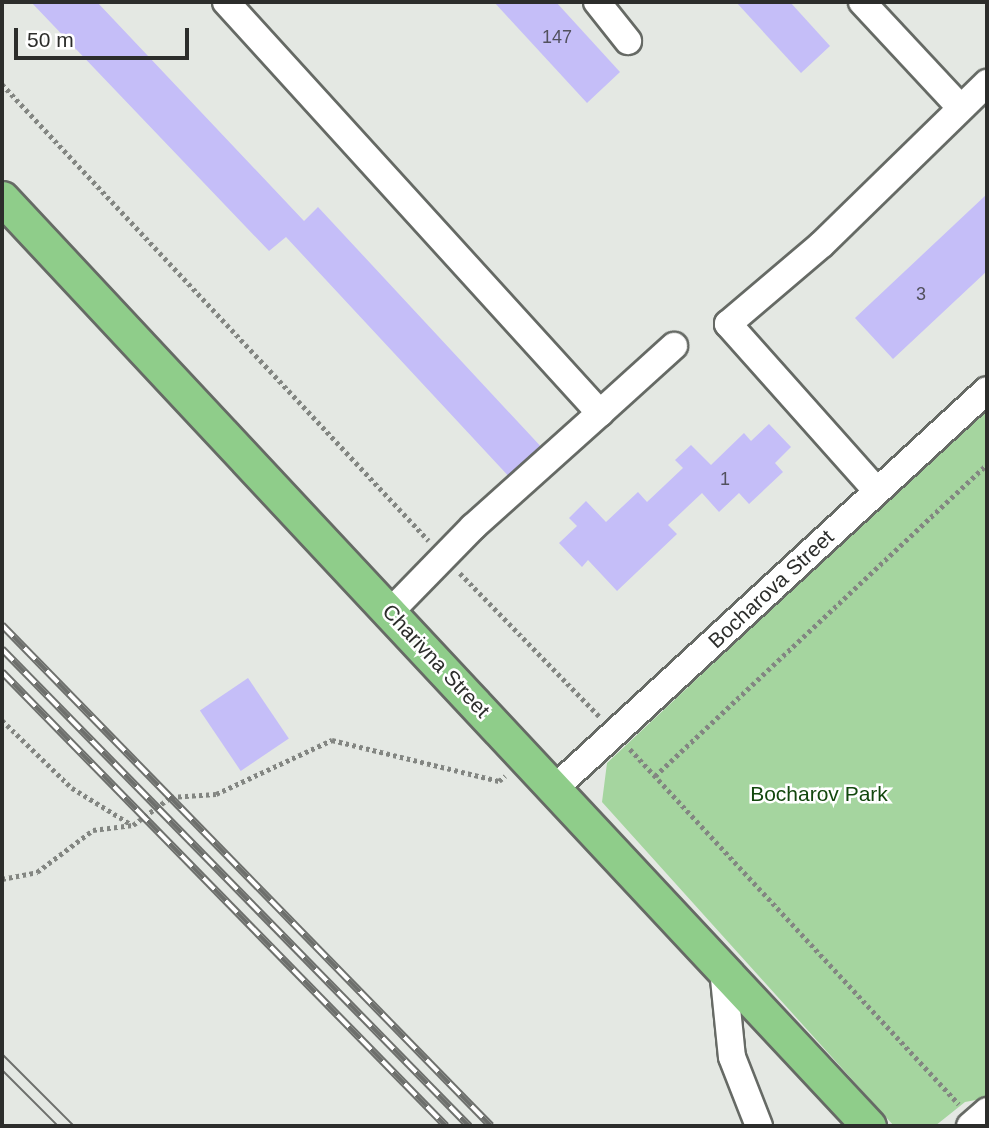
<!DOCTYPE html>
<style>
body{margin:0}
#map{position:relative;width:989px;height:1128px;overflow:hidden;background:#e4e8e3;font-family:Arial,sans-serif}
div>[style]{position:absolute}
.green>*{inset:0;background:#a5d59f}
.building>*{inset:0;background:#c5bef8;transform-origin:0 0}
.path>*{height:4.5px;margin-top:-2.25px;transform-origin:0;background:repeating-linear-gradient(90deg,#838682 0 3.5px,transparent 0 7px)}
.roads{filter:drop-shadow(2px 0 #666a65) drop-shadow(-2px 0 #666a65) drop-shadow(0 2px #666a65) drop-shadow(0 -2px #666a65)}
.minor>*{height:26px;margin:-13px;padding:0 13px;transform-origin:13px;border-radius:13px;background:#fff}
.major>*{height:33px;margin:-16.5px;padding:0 16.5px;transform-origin:16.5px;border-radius:16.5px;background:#8fcd8a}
.tram>*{height:2px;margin:-1px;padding:0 1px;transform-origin:1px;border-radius:1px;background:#6e706d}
.rail>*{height:8px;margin-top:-4px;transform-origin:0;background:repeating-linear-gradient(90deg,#fff 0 16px,#6e706d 0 32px);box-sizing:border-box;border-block:2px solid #6e706d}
span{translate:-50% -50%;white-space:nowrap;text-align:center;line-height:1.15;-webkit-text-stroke:5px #fff;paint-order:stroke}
.number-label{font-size:18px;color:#52515e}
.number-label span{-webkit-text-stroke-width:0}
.street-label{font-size:21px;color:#2c2d2b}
.park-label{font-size:21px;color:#12470d}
.frame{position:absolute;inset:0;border:4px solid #2c2d2b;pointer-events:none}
.scale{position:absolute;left:14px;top:28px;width:175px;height:32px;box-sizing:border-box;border:4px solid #2c2d2b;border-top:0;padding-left:9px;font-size:21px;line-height:24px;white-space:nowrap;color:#2c2d2b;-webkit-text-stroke:5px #fff;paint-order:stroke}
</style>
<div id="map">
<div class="green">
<i style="clip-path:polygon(987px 407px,987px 1098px,965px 1102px,935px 1126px,894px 1126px,602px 802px,607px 763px)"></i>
</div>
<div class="building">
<i style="clip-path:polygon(31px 2px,97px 2px,304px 221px,318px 207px,545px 451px,513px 481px,286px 237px,269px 251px)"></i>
<i style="clip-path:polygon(494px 2px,556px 2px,620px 72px,587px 103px)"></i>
<i style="clip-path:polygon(736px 2px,790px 2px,830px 46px,801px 73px)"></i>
<i style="clip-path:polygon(987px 194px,987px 271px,893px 359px,855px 318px)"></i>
<i style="clip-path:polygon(769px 424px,791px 447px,775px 463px,783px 472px,749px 504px,739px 493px,719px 512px,702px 493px,668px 525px,677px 534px,617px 591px,588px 560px,582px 567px,559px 543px,577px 526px,569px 518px,586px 501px,606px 522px,638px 492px,647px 502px,683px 468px,675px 460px,691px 445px,711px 465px,744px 433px,751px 441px)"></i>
<i style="left:248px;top:678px;width:73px;height:58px;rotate:56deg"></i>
</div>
<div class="path">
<i style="left:2px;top:84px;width:625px;rotate:46.94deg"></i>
<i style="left:460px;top:573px;width:201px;rotate:45.8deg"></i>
<i style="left:2px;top:720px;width:98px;rotate:44.2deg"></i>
<i style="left:72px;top:788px;width:70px;rotate:31.7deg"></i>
<i style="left:630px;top:749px;width:484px;rotate:47.2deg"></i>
<i style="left:655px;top:776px;width:456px;rotate:-43.2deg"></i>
<i style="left:2px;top:879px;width:36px;rotate:-11deg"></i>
<i style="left:37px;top:872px;width:70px;rotate:-36.9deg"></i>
<i style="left:93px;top:830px;width:40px;rotate:-7.1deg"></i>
<i style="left:133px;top:825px;width:47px;rotate:-36.4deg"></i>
<i style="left:171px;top:797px;width:45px;rotate:-3.8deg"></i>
<i style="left:216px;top:794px;width:128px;rotate:-25deg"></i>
<i style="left:332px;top:740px;width:172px;rotate:13.8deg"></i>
<i style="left:499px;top:781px;width:8px;rotate:-40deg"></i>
</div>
<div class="roads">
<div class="minor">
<i style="left:226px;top:2px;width:556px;rotate:47.7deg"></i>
<i style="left:600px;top:413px;width:171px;rotate:138.1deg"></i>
<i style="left:473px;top:527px;width:119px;rotate:134.3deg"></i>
<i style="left:597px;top:2px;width:50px;rotate:51.5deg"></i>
<i style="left:862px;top:2px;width:142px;rotate:47deg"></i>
<i style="left:600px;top:413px;width:100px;rotate:-42.2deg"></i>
<i style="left:877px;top:491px;width:224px;rotate:-131.7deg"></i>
<i style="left:728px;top:324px;width:123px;rotate:-40.4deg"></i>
<i style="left:822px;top:244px;width:231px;rotate:-44.3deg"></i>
<i style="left:555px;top:788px;width:587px;rotate:-42.65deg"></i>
<i style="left:723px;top:969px;width:88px;rotate:84.2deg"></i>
<i style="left:732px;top:1057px;width:74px;rotate:68.6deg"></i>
<i style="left:970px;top:1126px;width:23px;rotate:-41deg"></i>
</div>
<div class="major">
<i style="left:2px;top:198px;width:1270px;rotate:46.95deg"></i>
</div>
</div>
<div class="tram">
<i style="left:2px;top:1054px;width:102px;rotate:45deg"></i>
<i style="left:2px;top:1070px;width:79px;rotate:45deg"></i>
</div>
<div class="rail">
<i style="left:2px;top:625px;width:700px;rotate:45.69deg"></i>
<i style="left:2px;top:649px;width:668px;rotate:45.61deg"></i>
<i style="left:2px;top:672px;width:635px;rotate:45.64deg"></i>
</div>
<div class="number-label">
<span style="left:557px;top:37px">147</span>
<span style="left:921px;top:294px">3</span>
<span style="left:725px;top:479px">1</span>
</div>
<div class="street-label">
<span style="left:771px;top:589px;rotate:-43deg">Bocharova Street</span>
<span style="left:436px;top:661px;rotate:47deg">Charivna Street</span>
</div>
<div class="park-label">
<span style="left:819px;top:794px">Bocharov Park</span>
</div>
<div class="frame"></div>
<div class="scale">50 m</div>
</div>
